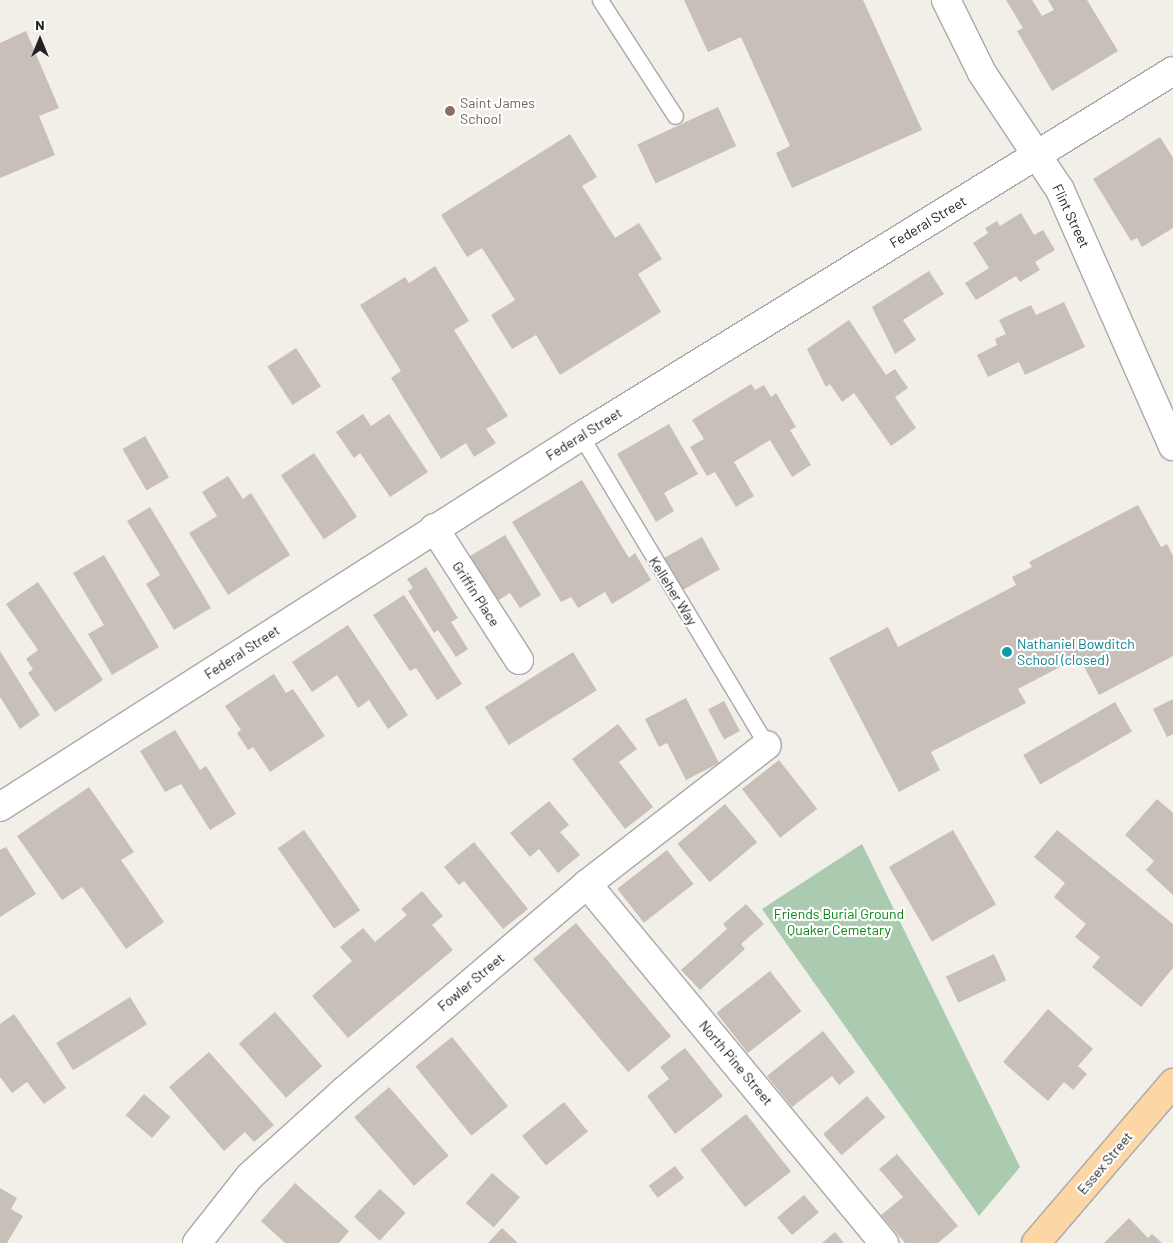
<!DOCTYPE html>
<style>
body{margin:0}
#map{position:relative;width:1173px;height:1243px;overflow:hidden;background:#f2efe9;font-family:Barlow,sans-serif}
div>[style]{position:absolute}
.cemetery>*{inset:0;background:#aacbaf}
.building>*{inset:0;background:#c7bfb8;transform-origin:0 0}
.roads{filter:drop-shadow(1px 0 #a9a9a9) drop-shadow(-1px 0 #a9a9a9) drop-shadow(0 1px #a9a9a9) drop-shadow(0 -1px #a9a9a9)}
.service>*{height:15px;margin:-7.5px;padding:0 7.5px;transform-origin:7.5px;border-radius:7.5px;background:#fff}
.minor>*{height:28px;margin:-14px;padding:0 14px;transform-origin:14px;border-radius:14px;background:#fff}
.tertiary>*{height:28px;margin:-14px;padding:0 14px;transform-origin:14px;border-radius:14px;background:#fff}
.primary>*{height:28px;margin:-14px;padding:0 14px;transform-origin:14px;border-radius:14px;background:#fcd6a4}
.dots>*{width:14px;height:14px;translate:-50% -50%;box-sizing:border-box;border:2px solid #fff;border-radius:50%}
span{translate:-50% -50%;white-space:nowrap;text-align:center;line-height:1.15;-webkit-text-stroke:4.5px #fff;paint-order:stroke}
.education-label{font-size:14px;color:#785e54}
.left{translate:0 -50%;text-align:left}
.street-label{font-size:14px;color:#222}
.culture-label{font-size:14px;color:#0d838f}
.park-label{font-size:14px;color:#0c8416}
.north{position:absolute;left:15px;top:15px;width:50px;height:50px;-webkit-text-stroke:4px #fff;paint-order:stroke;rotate:0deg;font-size:14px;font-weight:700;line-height:20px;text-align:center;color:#222}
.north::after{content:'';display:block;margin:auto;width:18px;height:22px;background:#222;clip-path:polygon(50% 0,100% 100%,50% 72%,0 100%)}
</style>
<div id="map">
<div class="cemetery">
<i style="clip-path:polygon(862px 844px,1020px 1167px,979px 1216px,762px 909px)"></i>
</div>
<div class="building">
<i style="clip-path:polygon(684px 0,863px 0,922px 130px,792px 188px,776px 153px,790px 146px,741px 37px,708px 52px)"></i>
<i style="clip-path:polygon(1006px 0,1032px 0,1042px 16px,1054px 10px,1048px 0,1087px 0,1118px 51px,1052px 91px,1017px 31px,1023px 28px)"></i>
<i style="clip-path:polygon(26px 31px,59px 108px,39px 116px,55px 155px,0 178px,0 43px)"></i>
<i style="left:718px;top:107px;width:43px;height:89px;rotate:65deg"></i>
<i style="clip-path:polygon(570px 134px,597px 177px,582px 186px,615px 238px,639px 223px,662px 259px,638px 274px,661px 312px,560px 375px,536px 335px,512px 349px,491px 315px,515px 300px,482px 248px,467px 257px,441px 215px)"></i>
<i style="clip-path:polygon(1160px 137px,1173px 158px,1173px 228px,1142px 247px,1137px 238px,1131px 241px,1093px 179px)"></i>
<i style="clip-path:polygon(1021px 213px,1034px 235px,1043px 230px,1055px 250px,1035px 262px,1040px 270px,1020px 282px,1016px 276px,976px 300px,965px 283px,989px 268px,973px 243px,988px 233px,985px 228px,997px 221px,1000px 226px)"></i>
<i style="clip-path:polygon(435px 266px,469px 321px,454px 330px,508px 416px,486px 429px,496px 443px,474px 457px,466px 443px,441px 459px,391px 378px,401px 371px,360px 305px,405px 277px,409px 283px)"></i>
<i style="clip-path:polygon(929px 271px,944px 294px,903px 320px,916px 340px,895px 354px,872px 307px)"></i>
<i style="clip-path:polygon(1064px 302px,1085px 347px,1025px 375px,1019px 362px,988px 377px,977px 355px,997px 345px,995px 339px,1006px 334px,999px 320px,1031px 305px,1036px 315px)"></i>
<i style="clip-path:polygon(849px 320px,886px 375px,895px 369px,908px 388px,895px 397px,916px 428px,891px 446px,854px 393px,842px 402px,830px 384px,826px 387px,807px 349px)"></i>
<i style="left:296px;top:348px;width:46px;height:34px;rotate:57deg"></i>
<i style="clip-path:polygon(751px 384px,755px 390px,764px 385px,771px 397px,776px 393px,796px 427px,790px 430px,811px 465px,792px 477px,770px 440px,734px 462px,754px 496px,736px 507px,715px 472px,707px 476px,690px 447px,704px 439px,692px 420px)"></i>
<i style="clip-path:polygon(363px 414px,371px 426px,389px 414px,428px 472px,390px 497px,360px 453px,354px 458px,336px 432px)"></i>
<i style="clip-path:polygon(669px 424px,698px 474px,664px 493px,674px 511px,656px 522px,617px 454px)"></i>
<i style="left:145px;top:436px;width:48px;height:26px;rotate:60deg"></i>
<i style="left:314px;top:453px;width:77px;height:40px;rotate:56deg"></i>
<i style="clip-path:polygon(228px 476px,243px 499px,251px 493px,290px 555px,228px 595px,189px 533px,217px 516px,202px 492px)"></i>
<i style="clip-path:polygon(582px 480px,629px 558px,635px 553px,651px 580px,612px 604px,605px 592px,578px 608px,571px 597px,561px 602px,512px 522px)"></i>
<i style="clip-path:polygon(1138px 505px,1161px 547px,1167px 544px,1173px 556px,1173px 656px,1099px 695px,1079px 657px,1018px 689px,1026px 703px,931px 752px,940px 770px,899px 792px,829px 658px,888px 627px,898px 647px,1016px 585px,1012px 577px,1032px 567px,1029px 562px)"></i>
<i style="clip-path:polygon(150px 507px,211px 608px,174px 630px,146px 584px,160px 575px,127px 521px)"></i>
<i style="clip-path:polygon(505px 535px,541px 595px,520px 608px,510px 593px,494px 603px,467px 558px)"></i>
<i style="left:702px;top:537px;width:37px;height:54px;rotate:61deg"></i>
<i style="clip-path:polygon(104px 555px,159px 647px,112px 675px,88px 634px,104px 625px,73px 573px)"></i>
<i style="clip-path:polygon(426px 567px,458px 618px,451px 622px,468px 649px,456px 657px,438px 630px,434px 633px,408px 591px,413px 588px,407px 579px)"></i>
<i style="clip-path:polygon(38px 582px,103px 680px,55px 712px,28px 673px,33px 669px,26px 659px,38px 650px,6px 604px)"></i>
<i style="clip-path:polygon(404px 595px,462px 684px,437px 700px,416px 668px,410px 671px,373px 615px)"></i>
<i style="clip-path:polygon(348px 625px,408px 715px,388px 729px,369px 700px,358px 708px,337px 675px,312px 692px,292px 662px)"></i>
<i style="clip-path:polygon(0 651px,40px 715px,20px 729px,0 697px)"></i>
<i style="left:573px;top:652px;width:45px;height:104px;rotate:58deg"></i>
<i style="clip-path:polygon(274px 674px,286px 693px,293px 689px,325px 736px,270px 772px,253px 747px,248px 750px,237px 733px,241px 730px,225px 706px)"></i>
<i style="clip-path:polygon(686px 698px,719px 763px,686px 780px,667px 743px,659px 747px,645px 719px)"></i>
<i style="clip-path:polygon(1173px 699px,1173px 734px,1167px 737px,1153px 709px)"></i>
<i style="left:724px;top:701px;width:34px;height:18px;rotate:62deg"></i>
<i style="left:1115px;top:702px;width:34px;height:106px;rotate:60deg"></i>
<i style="clip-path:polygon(618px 724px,637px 749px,619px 762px,653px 807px,625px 829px,572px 759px)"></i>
<i style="clip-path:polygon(175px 730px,200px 770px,206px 766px,236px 814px,210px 830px,181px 784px,165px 792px,140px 751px)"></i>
<i style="left:779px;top:760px;width:62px;height:47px;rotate:52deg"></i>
<i style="clip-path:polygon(89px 787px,134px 852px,121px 860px,164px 922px,126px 949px,82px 887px,62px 900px,17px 836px)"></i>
<i style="clip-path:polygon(1157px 799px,1173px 813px,1173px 895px,1146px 870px,1154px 861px,1125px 835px)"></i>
<i style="clip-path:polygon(549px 801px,569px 825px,560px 832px,580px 855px,558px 873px,539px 849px,530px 857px,510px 833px)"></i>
<i style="left:725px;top:804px;width:50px;height:62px;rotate:50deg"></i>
<i style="left:304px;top:830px;width:98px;height:32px;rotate:55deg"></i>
<i style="left:953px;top:830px;width:86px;height:74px;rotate:60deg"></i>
<i style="clip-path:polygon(1057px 830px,1173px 924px,1173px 968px,1141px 1007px,1092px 967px,1100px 957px,1075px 937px,1086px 924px,1054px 897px,1065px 883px,1034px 857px)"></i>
<i style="clip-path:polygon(474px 842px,528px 909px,503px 929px,464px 881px,459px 885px,444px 867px)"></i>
<i style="clip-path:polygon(6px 847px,36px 894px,0 917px,0 850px)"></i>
<i style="left:667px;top:850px;width:43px;height:63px;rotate:52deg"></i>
<i style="clip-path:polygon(422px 891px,443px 916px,432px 925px,453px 950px,348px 1038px,312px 996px,352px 961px,340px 947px,363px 928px,375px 942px,407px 915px,401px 909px)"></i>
<i style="clip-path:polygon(746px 904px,764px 924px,741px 944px,745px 949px,700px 990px,681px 970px,727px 929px,723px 924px)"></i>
<i style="left:576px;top:923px;width:148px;height:56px;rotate:50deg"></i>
<i style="left:994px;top:954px;width:29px;height:53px;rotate:65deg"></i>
<i style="left:770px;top:971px;width:51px;height:68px;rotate:52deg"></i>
<i style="left:130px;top:997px;width:32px;height:87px;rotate:58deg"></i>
<i style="clip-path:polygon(1048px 1009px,1093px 1049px,1078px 1066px,1087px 1074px,1073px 1090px,1064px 1082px,1048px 1101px,1003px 1062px)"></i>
<i style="left:275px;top:1012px;width:72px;height:48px;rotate:49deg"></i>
<i style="clip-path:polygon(14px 1014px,66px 1088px,44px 1104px,27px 1082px,12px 1093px,0 1077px,0 1024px)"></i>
<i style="clip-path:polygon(823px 1031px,855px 1072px,839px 1085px,832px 1076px,792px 1107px,767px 1076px)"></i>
<i style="left:452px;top:1037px;width:89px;height:47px;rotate:51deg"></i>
<i style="clip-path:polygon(685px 1048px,723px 1096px,675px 1134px,647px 1096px,669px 1079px,660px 1067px)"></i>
<i style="clip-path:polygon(209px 1052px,274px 1125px,254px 1142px,245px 1132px,224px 1151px,169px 1087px)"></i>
<i style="left:389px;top:1087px;width:91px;height:46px;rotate:49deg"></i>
<i style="left:144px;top:1094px;width:35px;height:28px;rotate:41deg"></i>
<i style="left:867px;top:1096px;width:28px;height:58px;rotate:49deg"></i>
<i style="left:564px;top:1102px;width:38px;height:54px;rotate:51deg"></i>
<i style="left:746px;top:1114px;width:73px;height:58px;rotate:52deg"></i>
<i style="clip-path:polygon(897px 1154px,958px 1226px,938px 1243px,905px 1243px,881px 1215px,903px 1197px,879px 1169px)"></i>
<i style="left:675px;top:1166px;width:15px;height:33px;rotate:53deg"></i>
<i style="left:492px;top:1173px;width:37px;height:40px;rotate:41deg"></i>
<i style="clip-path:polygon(295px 1183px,349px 1231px,339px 1243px,285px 1243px,261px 1221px)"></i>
<i style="clip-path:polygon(0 1188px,17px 1198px,11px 1209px,23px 1216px,7px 1243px,0 1243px)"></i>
<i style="left:380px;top:1189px;width:35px;height:38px;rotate:43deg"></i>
<i style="left:804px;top:1195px;width:23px;height:35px;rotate:50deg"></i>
<i style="clip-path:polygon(1129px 1218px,1148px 1238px,1152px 1234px,1162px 1243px,1104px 1243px)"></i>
<i style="clip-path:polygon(502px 1228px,518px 1243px,488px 1243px)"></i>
<i style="clip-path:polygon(835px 1232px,844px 1243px,822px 1243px)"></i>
</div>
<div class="roads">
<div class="service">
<i style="left:600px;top:0;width:138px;rotate:57.1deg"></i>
<i style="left:581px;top:436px;width:361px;rotate:59deg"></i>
</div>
<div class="minor">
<i style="left:434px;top:528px;width:157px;rotate:57.2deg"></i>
<i style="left:0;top:807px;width:689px;rotate:-32.56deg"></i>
<i style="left:581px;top:436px;width:695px;rotate:-31.66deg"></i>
<i style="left:587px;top:884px;width:466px;rotate:50.4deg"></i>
<i style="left:197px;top:1243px;width:85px;rotate:-51.7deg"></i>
<i style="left:250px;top:1176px;width:127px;rotate:-42.1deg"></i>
<i style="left:344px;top:1091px;width:319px;rotate:-40.4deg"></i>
<i style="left:587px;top:884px;width:227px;rotate:-37.7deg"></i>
</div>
<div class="tertiary">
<i style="left:946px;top:0;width:81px;rotate:63.7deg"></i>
<i style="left:982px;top:73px;width:141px;rotate:56.3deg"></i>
<i style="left:1060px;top:190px;width:280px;rotate:66.2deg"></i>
</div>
<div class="primary">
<i style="left:1036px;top:1243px;width:211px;rotate:-49.4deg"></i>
</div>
</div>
<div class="dots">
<i style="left:450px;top:111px;background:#8d6e63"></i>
<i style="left:1007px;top:652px;background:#0f9aa8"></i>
</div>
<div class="education-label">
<span class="left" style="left:460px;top:111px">Saint James<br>School</span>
</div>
<div class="street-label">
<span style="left:1071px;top:216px;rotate:65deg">Flint Street</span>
<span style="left:928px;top:222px;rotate:-31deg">Federal Street</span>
<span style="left:584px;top:434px;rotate:-32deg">Federal Street</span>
<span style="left:673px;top:591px;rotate:58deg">Kelleher Way</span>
<span style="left:476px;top:594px;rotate:57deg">Griffin Place</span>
<span style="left:242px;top:652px;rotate:-33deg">Federal Street</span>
<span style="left:471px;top:982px;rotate:-40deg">Fowler Street</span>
<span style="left:736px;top:1063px;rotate:50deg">North Pine Street</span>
<span style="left:1105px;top:1163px;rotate:-50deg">Essex Street</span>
</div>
<div class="culture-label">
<span class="left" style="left:1017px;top:652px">Nathaniel Bowditch<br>School (closed)</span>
</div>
<div class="park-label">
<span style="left:839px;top:922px">Friends Burial Ground<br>Quaker Cemetary</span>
</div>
<div class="north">N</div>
</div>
